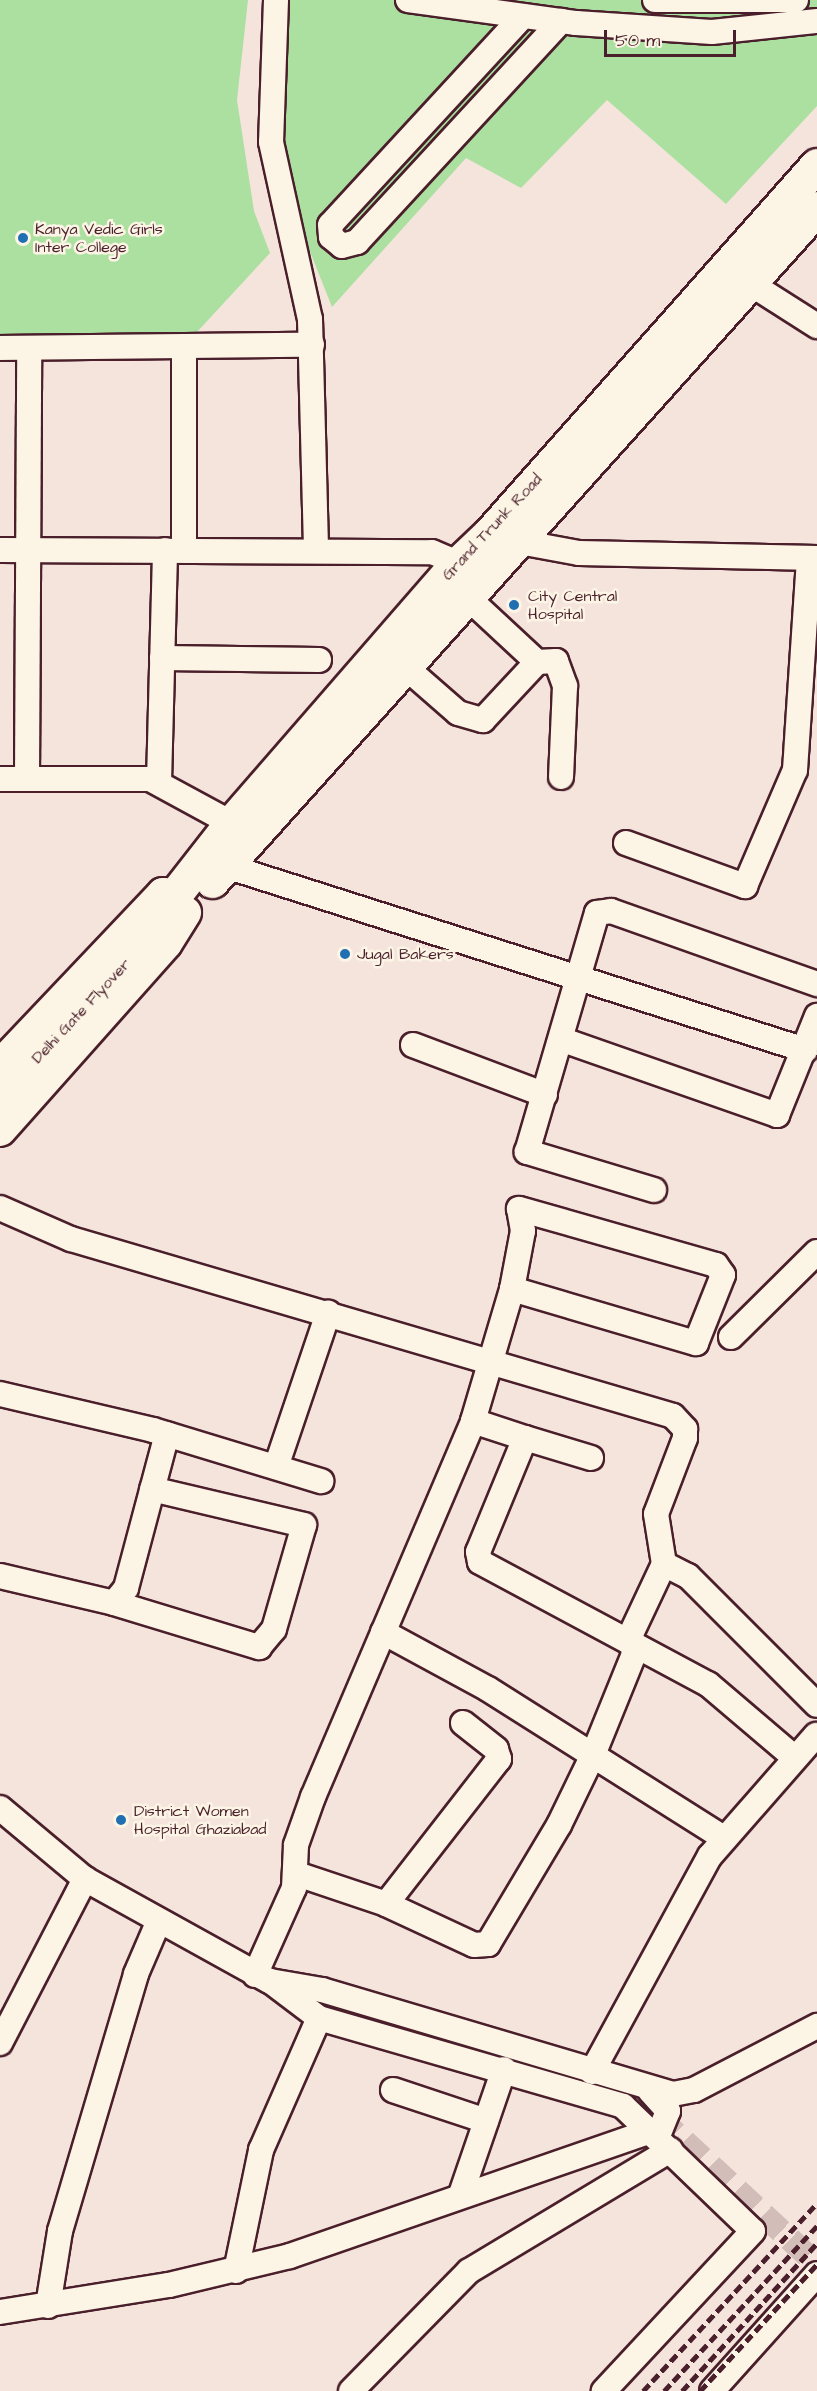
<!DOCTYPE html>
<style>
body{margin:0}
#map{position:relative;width:817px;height:2391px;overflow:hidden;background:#f4e4dc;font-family:"Architects Daughter",sans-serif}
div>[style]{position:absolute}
.green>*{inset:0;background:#ace0a1}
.minor-tunnel>*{height:24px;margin-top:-12px;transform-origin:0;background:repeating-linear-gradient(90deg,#d2bdb9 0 24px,transparent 0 36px)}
.roads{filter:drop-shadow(2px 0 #4a1f2b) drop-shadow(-2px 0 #4a1f2b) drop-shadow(0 2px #4a1f2b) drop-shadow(0 -2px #4a1f2b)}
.minor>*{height:24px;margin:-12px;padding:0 12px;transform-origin:12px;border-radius:12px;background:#fcf5e5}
.major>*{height:32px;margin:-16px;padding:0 16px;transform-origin:16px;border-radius:16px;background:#fcf5e5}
.highway>*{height:33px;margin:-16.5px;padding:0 16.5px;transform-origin:16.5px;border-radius:16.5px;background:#fcf5e5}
.rail>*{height:4.5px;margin-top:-2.25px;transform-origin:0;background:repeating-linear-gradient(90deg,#4a1f2b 0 9px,transparent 0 13.5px)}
.dots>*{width:16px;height:16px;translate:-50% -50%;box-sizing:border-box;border:3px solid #fcf5e5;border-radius:50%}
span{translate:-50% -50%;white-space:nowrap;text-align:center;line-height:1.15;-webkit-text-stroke:5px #fcf5e5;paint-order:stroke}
.poi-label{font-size:16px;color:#4a1f2b}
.left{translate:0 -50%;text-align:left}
.street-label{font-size:16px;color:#4a1f2b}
.scale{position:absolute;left:604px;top:30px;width:132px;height:27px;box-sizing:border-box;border:3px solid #4a1f2b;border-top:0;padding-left:8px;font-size:18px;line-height:21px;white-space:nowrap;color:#4a1f2b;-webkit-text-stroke:4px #fcf5e5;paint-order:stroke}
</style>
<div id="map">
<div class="green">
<i style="clip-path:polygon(0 0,248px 0,237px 100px,254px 211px,270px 253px,184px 346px,0 348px)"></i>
<i style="clip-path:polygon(289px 0,817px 0,817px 106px,726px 204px,607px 100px,521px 188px,466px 158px,332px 307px,301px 229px,282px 147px)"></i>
</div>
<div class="minor-tunnel">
<i style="left:658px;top:2117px;width:217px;rotate:42.8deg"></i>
</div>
<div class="roads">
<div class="minor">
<i style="left:276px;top:0;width:142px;rotate:92deg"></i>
<i style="left:271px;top:142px;width:181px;rotate:77.6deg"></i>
<i style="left:310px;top:319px;width:232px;rotate:88.5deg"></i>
<i style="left:408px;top:0;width:170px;rotate:7.8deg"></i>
<i style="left:576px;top:23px;width:136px;rotate:3.8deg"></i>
<i style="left:712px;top:32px;width:106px;rotate:-6deg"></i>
<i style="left:655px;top:0;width:141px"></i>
<i style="left:523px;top:16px;width:284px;rotate:132.7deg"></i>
<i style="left:330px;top:225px;width:12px;rotate:85deg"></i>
<i style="left:331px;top:237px;width:14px;rotate:39deg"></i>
<i style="left:342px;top:246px;width:16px;rotate:-15deg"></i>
<i style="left:357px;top:242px;width:301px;rotate:-47.3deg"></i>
<i style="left:748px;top:282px;width:82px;rotate:32.5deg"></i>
<i style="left:0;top:348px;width:312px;rotate:-0.6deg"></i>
<i style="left:514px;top:541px;width:66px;rotate:10.5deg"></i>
<i style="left:579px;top:553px;width:238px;rotate:1.2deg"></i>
<i style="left:0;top:550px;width:432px;rotate:0.3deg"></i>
<i style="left:432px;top:552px;width:21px;rotate:23deg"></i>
<i style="left:451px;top:560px;width:10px;rotate:90deg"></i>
<i style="left:184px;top:550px;width:204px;rotate:-90deg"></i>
<i style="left:466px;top:596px;width:97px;rotate:42.9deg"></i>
<i style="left:162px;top:658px;width:157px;rotate:0.7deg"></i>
<i style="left:403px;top:665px;width:73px;rotate:41.1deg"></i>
<i style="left:458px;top:713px;width:26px;rotate:16deg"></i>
<i style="left:483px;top:720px;width:79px;rotate:-47deg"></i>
<i style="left:537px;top:662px;width:19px;rotate:-3deg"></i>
<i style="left:556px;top:661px;width:27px;rotate:70deg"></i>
<i style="left:565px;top:686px;width:91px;rotate:92.5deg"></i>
<i style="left:0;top:779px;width:150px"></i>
<i style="left:150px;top:779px;width:92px;rotate:28.5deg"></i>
<i style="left:27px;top:779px;width:431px;rotate:-89.7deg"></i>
<i style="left:159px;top:782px;width:232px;rotate:-88.5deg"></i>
<i style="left:626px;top:843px;width:127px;rotate:19.9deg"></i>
<i style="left:745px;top:886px;width:126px;rotate:-66.7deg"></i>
<i style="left:795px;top:770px;width:212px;rotate:-86.2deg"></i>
<i style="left:226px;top:866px;width:608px;rotate:17.63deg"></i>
<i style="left:563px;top:1040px;width:227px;rotate:19.3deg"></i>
<i style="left:777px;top:1115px;width:107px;rotate:-68deg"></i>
<i style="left:413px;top:1045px;width:141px;rotate:20.7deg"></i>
<i style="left:654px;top:1190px;width:133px;rotate:-163.3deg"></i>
<i style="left:527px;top:1152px;width:249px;rotate:-73.7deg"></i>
<i style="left:597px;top:913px;width:14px;rotate:-8deg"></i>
<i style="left:611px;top:911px;width:219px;rotate:19.5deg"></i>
<i style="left:0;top:1208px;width:77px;rotate:23.6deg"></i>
<i style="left:71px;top:1239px;width:627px;rotate:16.38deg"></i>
<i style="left:673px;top:1416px;width:18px;rotate:47deg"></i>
<i style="left:685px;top:1429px;width:9px;rotate:90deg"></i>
<i style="left:685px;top:1438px;width:81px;rotate:110.9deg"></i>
<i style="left:656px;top:1514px;width:51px;rotate:80.9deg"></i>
<i style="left:512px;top:1289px;width:192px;rotate:16.4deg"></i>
<i style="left:696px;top:1343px;width:73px;rotate:-68.3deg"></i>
<i style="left:723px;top:1275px;width:12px;rotate:-125deg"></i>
<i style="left:716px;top:1265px;width:205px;rotate:-164.1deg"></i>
<i style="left:731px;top:1337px;width:121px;rotate:-44.7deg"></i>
<i style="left:0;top:1394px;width:157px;rotate:13.2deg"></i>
<i style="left:153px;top:1430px;width:176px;rotate:16.9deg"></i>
<i style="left:473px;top:1421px;width:55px;rotate:18.1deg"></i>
<i style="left:591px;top:1458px;width:69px;rotate:-163.1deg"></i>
<i style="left:525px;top:1438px;width:123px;rotate:112.4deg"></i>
<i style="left:478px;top:1552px;width:10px;rotate:79deg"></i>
<i style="left:480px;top:1562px;width:259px;rotate:28.2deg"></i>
<i style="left:708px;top:1684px;width:114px;rotate:40.4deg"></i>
<i style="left:276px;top:1467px;width:163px;rotate:-71.3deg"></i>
<i style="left:0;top:1576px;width:117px;rotate:13.3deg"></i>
<i style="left:114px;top:1603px;width:19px;rotate:-51deg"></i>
<i style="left:126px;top:1588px;width:159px;rotate:-75.1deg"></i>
<i style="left:114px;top:1603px;width:152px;rotate:16.9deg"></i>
<i style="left:259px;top:1647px;width:23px;rotate:-50deg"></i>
<i style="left:274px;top:1629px;width:108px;rotate:-73.9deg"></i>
<i style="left:304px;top:1525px;width:156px;rotate:-166.7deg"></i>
<i style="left:383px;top:1632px;width:119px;rotate:28.5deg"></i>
<i style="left:488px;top:1689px;width:280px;rotate:32.3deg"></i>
<i style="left:0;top:1808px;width:111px;rotate:39.9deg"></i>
<i style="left:85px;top:1879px;width:210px;rotate:29deg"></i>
<i style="left:297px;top:1874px;width:94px;rotate:18.6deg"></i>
<i style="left:386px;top:1904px;width:97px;rotate:25deg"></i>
<i style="left:474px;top:1945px;width:14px;rotate:-4deg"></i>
<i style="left:488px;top:1944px;width:139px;rotate:-59.2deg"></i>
<i style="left:559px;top:1825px;width:78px;rotate:-64.1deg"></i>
<i style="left:593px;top:1755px;width:109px;rotate:-67.9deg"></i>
<i style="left:634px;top:1654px;width:20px;rotate:-99deg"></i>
<i style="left:631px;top:1634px;width:77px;rotate:-64.8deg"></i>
<i style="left:664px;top:1564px;width:27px;rotate:27deg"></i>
<i style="left:688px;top:1576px;width:182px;rotate:45deg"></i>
<i style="left:386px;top:1904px;width:184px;rotate:-52.1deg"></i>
<i style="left:499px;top:1759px;width:10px;rotate:-107deg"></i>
<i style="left:496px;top:1749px;width:42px;rotate:-141.8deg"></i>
<i style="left:255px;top:1975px;width:95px;rotate:-65.9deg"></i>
<i style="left:294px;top:1888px;width:43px;rotate:-87.3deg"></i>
<i style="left:296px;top:1845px;width:51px;rotate:-70.5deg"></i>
<i style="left:313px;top:1797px;width:409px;rotate:-66.9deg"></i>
<i style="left:473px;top:1421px;width:138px;rotate:-73.5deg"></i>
<i style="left:512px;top:1289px;width:59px;rotate:-79.3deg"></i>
<i style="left:523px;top:1231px;width:22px;rotate:-100deg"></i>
<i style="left:270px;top:1981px;width:61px;rotate:37.1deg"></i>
<i style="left:319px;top:2018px;width:316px;rotate:16.1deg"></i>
<i style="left:623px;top:2106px;width:180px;rotate:43.9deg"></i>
<i style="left:753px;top:2231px;width:219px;rotate:133deg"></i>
<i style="left:270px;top:1981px;width:53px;rotate:9.8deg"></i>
<i style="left:322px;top:1990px;width:366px;rotate:16.5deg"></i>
<i style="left:673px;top:2094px;width:21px;rotate:-11deg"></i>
<i style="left:694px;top:2090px;width:139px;rotate:-27.5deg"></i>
<i style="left:0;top:2043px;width:185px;rotate:-62.6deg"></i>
<i style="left:592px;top:2072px;width:246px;rotate:-61.4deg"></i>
<i style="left:710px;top:1856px;width:161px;rotate:-48.8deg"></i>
<i style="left:393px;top:2090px;width:98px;rotate:18.4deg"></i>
<i style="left:650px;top:2091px;width:27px;rotate:48deg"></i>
<i style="left:668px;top:2111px;width:29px;rotate:112deg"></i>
<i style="left:461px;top:2194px;width:132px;rotate:-71deg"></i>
<i style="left:236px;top:2271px;width:124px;rotate:-78.3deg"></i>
<i style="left:261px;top:2150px;width:144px;rotate:-66.3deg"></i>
<i style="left:48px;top:2306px;width:76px;rotate:-80.9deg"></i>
<i style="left:60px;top:2231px;width:268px;rotate:-73.5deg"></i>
<i style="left:136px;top:1974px;width:56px;rotate:-66.7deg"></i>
<i style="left:0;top:2312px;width:171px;rotate:-9.1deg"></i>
<i style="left:169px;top:2285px;width:124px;rotate:-13.5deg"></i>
<i style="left:290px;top:2256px;width:381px;rotate:-19.1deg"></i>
<i style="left:351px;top:2391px;width:168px;rotate:-45.5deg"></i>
<i style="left:469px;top:2271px;width:235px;rotate:-31deg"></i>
<i style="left:712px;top:2391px;width:157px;rotate:-48.1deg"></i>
</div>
<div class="major">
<i style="left:0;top:1066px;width:237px;rotate:-46.5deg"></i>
<i style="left:163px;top:894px;width:11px;rotate:10deg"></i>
<i style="left:0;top:1130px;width:250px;rotate:-48.4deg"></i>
<i style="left:166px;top:943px;width:36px;rotate:-58deg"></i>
</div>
<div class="highway">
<i style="left:212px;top:881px;width:905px;rotate:-48.05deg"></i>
<i style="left:0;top:1099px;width:239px;rotate:-47.5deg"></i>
<i style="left:161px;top:923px;width:30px;rotate:-64deg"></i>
<i style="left:174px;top:896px;width:93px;rotate:-52deg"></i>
<i style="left:231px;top:823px;width:335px;rotate:-49deg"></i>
<i style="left:451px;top:570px;width:54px;rotate:-43.5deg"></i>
<i style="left:490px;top:533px;width:492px;rotate:-48.4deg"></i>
</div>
</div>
<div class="rail">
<i style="left:643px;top:2391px;width:256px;rotate:-47.2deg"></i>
<i style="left:664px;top:2391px;width:225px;rotate:-47.2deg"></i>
<i style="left:682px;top:2391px;width:200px;rotate:-47.6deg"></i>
<i style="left:700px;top:2391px;width:173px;rotate:-47.3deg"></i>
</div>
<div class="dots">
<i style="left:23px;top:238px;background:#1f6fb2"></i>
<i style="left:514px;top:605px;background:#1f6fb2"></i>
<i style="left:345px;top:954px;background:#1f6fb2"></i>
<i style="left:121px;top:1820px;background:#1f6fb2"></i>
</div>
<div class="poi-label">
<span class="left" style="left:35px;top:238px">Kanya Vedic Girls<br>Inter College</span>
<span class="left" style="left:528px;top:605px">City Central<br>Hospital</span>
<span class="left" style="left:357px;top:954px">Jugal Bakers</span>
<span class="left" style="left:134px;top:1820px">District Women<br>Hospital Ghaziabad</span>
</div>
<div class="street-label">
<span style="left:492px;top:527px;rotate:-47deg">Grand Trunk Road</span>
<span style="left:81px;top:1011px;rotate:-47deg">Delhi Gate Flyover</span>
</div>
<div class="scale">50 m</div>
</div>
